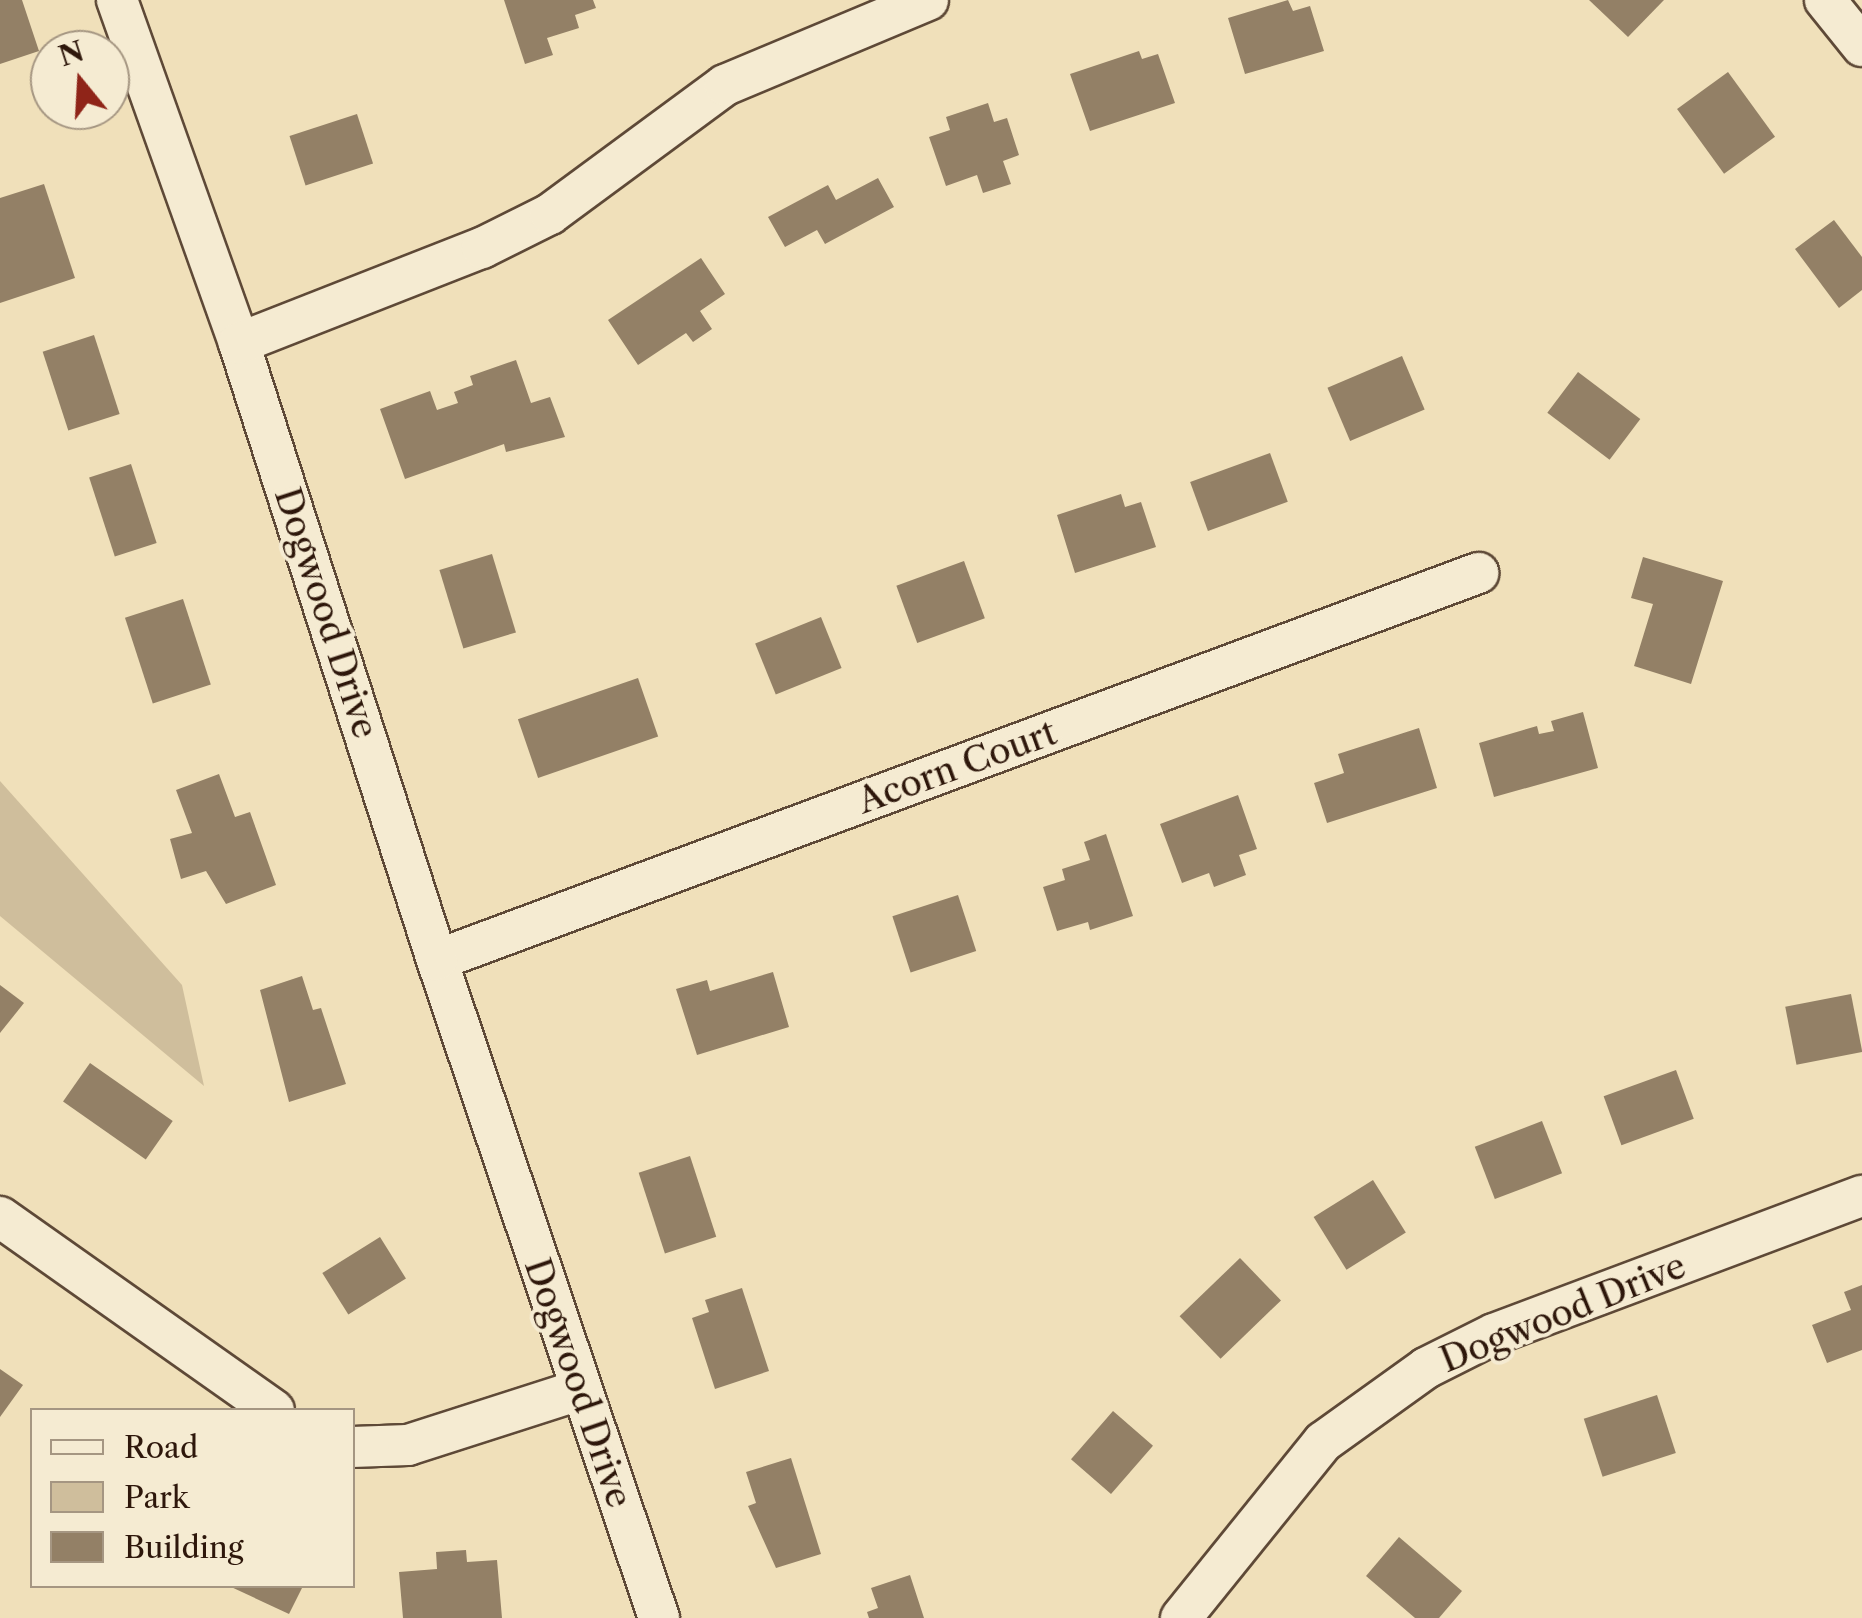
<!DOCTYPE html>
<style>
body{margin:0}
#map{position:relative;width:1862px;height:1618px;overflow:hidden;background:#f0e0ba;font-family:"Libre Caslon Text",serif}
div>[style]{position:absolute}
.green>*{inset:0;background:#cfbe9c}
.building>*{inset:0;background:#938066;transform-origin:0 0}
.roads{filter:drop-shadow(2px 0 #5e4937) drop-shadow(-2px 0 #5e4937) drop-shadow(0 2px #5e4937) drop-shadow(0 -2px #5e4937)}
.minor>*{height:40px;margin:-20px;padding:0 20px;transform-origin:20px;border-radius:20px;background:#f5ebd2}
span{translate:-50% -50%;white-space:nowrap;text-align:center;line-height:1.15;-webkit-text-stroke:8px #f5ebd2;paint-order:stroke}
.street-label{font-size:35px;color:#2e170b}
.legend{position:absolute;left:30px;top:1408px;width:325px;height:180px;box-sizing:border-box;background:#f5ebd2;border:2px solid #a59682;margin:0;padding:12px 18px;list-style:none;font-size:30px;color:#2e170b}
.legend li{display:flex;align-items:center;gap:20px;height:50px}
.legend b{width:50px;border:2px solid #a59682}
.north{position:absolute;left:30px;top:30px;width:100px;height:100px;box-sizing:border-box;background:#f5ebd2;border:2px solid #a59682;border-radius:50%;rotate:342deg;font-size:28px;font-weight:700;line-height:40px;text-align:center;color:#2e170b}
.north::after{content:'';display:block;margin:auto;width:35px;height:45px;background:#8f2418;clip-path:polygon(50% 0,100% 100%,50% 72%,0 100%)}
</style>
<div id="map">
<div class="green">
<i style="clip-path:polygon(0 781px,182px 985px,204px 1086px,0 916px)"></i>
</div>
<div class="building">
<i style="clip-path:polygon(0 0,22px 0,39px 51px,0 64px)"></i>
<i style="clip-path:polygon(504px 0,593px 0,596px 8px,575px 15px,579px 28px,547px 38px,553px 55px,525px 64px)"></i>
<i style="clip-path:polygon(1288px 0,1293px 11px,1310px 6px,1324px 51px,1245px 74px,1228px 18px)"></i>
<i style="clip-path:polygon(1589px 0,1664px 0,1628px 37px)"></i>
<i style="clip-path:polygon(1139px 51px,1142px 59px,1158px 54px,1175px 103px,1090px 131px,1070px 74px)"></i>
<i style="left:1728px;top:72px;width:80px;height:63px;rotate:54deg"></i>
<i style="clip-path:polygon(988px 103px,994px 122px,1007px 118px,1019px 155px,1003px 161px,1011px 184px,983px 193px,977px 175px,946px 186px,929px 137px,950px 130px,946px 117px)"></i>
<i style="left:357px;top:114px;width:52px;height:71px;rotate:72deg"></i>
<i style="clip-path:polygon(878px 178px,894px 207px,825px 244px,817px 230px,785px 247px,768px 217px,828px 185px,836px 200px)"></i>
<i style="clip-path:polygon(44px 184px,75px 278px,0 303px,0 198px)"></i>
<i style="clip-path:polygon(1834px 220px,1862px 257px,1862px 290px,1839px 308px,1795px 249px)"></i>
<i style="clip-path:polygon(701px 258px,725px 294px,700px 311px,712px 329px,693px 342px,686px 333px,638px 365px,608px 320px)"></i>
<i style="left:94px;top:335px;width:83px;height:54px;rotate:72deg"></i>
<i style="left:1402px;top:356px;width:58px;height:81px;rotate:67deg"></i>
<i style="clip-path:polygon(516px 360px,531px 403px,550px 397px,565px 437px,506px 452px,504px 444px,405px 479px,380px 409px,430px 391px,437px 410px,458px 403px,454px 392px,473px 385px,470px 376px)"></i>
<i style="left:1578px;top:372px;width:78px;height:51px;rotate:37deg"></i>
<i style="left:1270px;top:453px;width:52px;height:85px;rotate:70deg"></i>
<i style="left:131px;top:464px;width:83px;height:44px;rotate:72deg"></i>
<i style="clip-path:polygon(1121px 494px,1125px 507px,1141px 502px,1156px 547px,1075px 573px,1057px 515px)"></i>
<i style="left:492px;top:554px;width:82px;height:55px;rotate:73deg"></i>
<i style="clip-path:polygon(1643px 557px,1723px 581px,1691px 684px,1634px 666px,1653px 604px,1631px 598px)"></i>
<i style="left:964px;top:561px;width:61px;height:72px;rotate:70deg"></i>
<i style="left:183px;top:599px;width:90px;height:61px;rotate:72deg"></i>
<i style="left:821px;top:617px;width:55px;height:71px;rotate:68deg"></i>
<i style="left:638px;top:678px;width:62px;height:127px;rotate:71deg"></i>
<i style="clip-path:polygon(1583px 712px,1598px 768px,1494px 797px,1479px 743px,1537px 726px,1539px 734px,1554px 731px,1551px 721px)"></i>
<i style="clip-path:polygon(1419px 728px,1437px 788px,1327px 823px,1314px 783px,1344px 773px,1338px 754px)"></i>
<i style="clip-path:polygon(219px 774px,235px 817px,250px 812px,276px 885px,226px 904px,206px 871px,181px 879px,170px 839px,192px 833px,176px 790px)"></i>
<i style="clip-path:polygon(1238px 795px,1257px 849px,1239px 855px,1246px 875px,1214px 887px,1209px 873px,1182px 883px,1160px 824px)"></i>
<i style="clip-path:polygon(1106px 834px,1133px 916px,1090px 930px,1088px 922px,1057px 931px,1043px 887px,1065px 880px,1062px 869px,1090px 860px,1084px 842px)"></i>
<i style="left:958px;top:895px;width:59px;height:69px;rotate:72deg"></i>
<i style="clip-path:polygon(773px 972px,789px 1027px,697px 1055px,676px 989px,707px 980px,710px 991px)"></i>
<i style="clip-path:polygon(302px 976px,313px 1010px,321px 1008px,346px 1084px,289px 1102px,260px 990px)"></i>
<i style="clip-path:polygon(0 985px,24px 1003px,0 1033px)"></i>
<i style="left:1851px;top:994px;width:59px;height:67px;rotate:79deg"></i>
<i style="left:90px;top:1063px;width:101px;height:47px;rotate:35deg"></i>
<i style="left:1676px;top:1070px;width:52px;height:77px;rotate:70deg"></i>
<i style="left:1542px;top:1121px;width:56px;height:72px;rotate:69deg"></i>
<i style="left:690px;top:1156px;width:85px;height:54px;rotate:72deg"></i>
<i style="left:1373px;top:1180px;width:62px;height:70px;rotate:58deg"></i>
<i style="left:380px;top:1237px;width:49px;height:68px;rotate:58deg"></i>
<i style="left:1240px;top:1258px;width:59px;height:84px;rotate:46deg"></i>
<i style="clip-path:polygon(1862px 1285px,1862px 1350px,1827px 1363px,1812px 1325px,1851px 1310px,1844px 1292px)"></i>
<i style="clip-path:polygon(742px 1288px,769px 1371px,715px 1389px,692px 1318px,709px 1312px,705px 1300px)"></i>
<i style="clip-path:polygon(0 1369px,23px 1385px,0 1417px)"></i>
<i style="left:1657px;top:1395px;width:61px;height:77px;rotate:72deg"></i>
<i style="left:1113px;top:1411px;width:53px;height:64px;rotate:41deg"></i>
<i style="clip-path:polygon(791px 1458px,821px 1554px,776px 1568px,748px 1506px,756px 1503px,746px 1472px)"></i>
<i style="clip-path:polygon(1399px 1537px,1462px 1591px,1439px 1618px,1415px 1618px,1366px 1576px)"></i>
<i style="clip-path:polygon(466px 1550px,467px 1562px,497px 1560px,502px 1618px,403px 1618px,399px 1572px,437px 1569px,436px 1552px)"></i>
<i style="clip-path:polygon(910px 1575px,924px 1618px,869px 1618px,867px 1612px,878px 1608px,871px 1588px)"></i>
<i style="clip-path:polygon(229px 1586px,303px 1586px,289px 1614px)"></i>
</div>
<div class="roads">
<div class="minor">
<i style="left:117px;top:0;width:364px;rotate:70.4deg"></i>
<i style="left:1825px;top:0;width:59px;rotate:51.2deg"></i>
<i style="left:437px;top:960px;width:1111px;rotate:-20.39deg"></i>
<i style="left:0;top:1217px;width:335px;rotate:35.2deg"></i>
<i style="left:352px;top:1447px;width:56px;rotate:-2deg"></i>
<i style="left:408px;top:1445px;width:180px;rotate:-17.8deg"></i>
<i style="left:659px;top:1618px;width:694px;rotate:-108.64deg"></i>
<i style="left:437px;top:960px;width:648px;rotate:-107.79deg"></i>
<i style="left:239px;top:343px;width:261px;rotate:-21.4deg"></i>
<i style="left:482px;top:248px;width:76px;rotate:-26.6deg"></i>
<i style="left:550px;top:214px;width:217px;rotate:-36.4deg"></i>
<i style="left:725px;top:85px;width:220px;rotate:-22.7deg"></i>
<i style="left:1181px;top:1618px;width:226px;rotate:-51.1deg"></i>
<i style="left:1323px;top:1442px;width:127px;rotate:-35.7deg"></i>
<i style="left:1426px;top:1368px;width:76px;rotate:-26.6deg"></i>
<i style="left:1494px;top:1334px;width:393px;rotate:-20.6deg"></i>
</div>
</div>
<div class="street-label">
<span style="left:326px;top:613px;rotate:72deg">Dogwood Drive</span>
<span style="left:957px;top:767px;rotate:-20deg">Acorn Court</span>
<span style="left:1563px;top:1313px;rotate:-22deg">Dogwood Drive</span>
<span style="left:578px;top:1383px;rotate:71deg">Dogwood Drive</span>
</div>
<ul class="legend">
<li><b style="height:12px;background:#f5ebd2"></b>Road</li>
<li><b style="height:28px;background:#cfbe9c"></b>Park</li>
<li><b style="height:28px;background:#938066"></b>Building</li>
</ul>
<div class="north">N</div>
</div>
